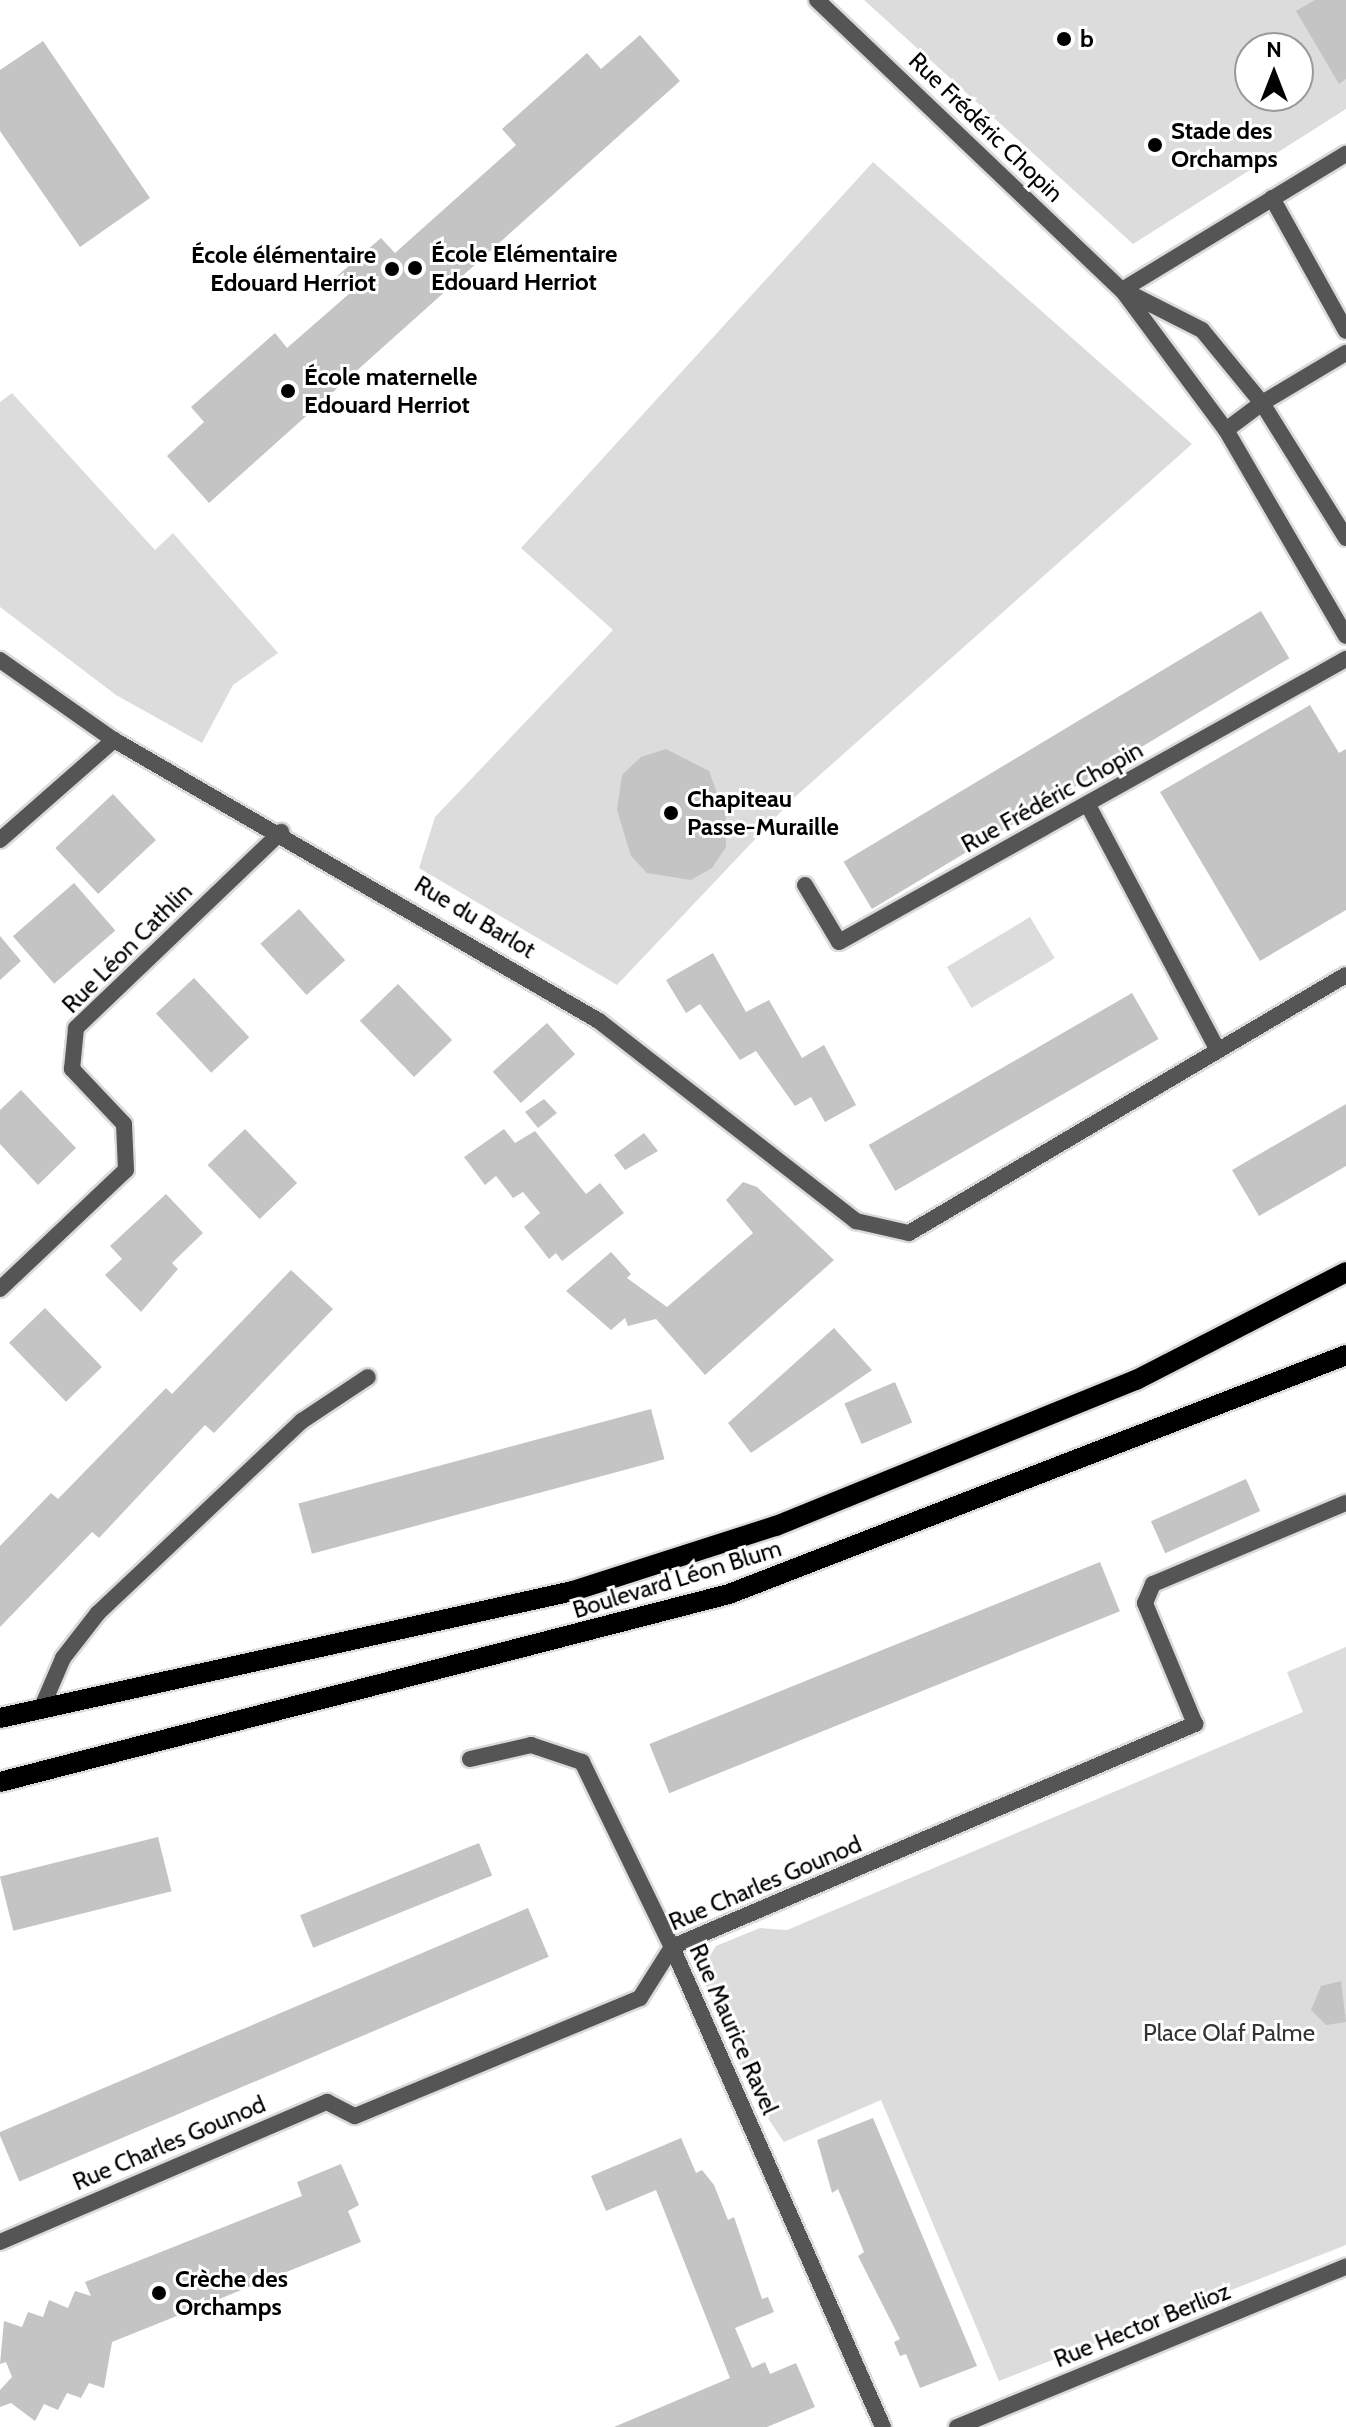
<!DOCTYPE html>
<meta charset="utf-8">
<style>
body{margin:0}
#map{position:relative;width:1346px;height:2427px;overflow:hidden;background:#fff;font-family:Cabin,sans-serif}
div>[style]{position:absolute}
.green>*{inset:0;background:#dcdcdc;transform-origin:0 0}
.building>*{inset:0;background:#c4c4c4;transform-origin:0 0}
.roads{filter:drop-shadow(2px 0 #dbdbdb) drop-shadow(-2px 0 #dbdbdb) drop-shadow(0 2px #dbdbdb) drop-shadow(0 -2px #dbdbdb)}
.service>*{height:16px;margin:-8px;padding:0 8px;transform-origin:8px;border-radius:8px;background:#555}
.minor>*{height:16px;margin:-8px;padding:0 8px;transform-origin:8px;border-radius:8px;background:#555}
.primary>*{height:20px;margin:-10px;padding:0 10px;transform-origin:10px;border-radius:10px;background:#000}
.dots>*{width:22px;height:22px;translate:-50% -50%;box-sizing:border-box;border:4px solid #fff;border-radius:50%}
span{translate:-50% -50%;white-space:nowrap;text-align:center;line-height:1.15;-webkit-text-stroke:6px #fff;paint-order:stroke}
.poi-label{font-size:24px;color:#000;font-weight:700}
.left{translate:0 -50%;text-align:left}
.right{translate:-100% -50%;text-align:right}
.street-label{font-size:24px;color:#000}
.park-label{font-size:24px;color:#333}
.north{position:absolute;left:1234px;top:32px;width:80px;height:80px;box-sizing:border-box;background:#fff;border:2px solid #999;border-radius:50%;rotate:0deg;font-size:22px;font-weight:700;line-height:32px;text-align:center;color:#000}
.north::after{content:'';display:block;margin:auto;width:28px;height:36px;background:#000;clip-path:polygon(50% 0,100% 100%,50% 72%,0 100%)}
</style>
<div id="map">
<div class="green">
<i style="clip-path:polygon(evenodd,864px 0,1346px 0,1346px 109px,1133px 244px,864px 0,1250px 48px,1298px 48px,1298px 96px,1250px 96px,1250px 48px)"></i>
<i style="clip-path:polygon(873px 162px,1192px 444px,795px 797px,617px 985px,419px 868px,435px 817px,613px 630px,521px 548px)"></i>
<i style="clip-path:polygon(12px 393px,155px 550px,173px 533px,278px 653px,233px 685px,202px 743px,116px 695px,0 607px,0 402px)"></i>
<i style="left:1030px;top:917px;width:48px;height:97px;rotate:59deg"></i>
<i style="clip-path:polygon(1346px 1647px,1346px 2245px,999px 2381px,881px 2100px,784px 2142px,755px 2099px,699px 1972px,716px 1946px,760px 1928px,787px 1930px,1303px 1712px,1287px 1672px)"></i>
</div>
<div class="building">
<i style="clip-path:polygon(1315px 0,1346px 0,1346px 79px,1339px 84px,1296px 11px)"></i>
<i style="clip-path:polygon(640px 35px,680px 81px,209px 503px,167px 456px,204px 422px,191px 407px,275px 333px,287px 348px,350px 293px,336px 277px,381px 238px,395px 253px,516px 145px,502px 129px,587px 53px,601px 69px)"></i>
<i style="clip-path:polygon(43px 41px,150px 198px,80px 247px,0 131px,0 70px)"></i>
<i style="left:1261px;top:611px;width:55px;height:487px;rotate:59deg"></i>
<i style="clip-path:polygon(1310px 705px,1339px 753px,1346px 749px,1346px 910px,1260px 961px,1160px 792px)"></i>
<i style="clip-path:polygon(666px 749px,709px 771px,726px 817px,726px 847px,712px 868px,691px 880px,647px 873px,631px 856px,617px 810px,622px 775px,641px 757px)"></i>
<i style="left:113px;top:794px;width:63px;height:79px;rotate:47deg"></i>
<i style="left:74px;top:883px;width:63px;height:81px;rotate:49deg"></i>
<i style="left:299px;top:909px;width:69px;height:52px;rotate:48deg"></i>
<i style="clip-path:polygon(0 936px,21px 961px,0 980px)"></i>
<i style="clip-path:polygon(713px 953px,746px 1012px,769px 1000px,802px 1058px,824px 1045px,856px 1105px,825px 1122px,811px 1097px,795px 1106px,756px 1051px,740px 1060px,700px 1004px,686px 1013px,666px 980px)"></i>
<i style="left:194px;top:978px;width:81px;height:52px;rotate:47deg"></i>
<i style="left:398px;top:984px;width:78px;height:53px;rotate:46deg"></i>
<i style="left:1132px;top:993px;width:53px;height:304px;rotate:60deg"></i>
<i style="left:547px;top:1023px;width:42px;height:73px;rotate:48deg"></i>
<i style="clip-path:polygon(21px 1090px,76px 1148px,38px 1185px,0 1144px,0 1110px)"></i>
<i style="clip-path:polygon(544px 1099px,557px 1113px,538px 1128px,525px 1112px)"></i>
<i style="clip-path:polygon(1346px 1104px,1346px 1166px,1259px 1216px,1232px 1170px)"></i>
<i style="left:245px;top:1129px;width:75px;height:52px;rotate:46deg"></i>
<i style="clip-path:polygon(504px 1129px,515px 1143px,535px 1131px,586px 1194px,600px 1183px,624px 1213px,562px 1261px,556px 1253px,549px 1259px,524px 1227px,540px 1213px,523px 1192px,513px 1198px,496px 1176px,485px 1185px,464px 1157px)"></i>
<i style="clip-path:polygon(644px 1133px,658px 1151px,625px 1170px,614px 1155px)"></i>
<i style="clip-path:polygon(743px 1182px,757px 1187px,834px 1260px,705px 1375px,656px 1319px,628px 1326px,625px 1318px,611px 1330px,566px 1291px,611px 1252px,631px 1274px,627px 1278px,667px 1307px,753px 1233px,726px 1200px)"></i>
<i style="clip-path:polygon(166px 1194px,203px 1233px,172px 1263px,178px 1269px,141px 1312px,105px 1275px,122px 1259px,110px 1246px)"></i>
<i style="clip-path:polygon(291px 1270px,333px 1309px,214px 1433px,205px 1425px,99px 1538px,92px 1532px,0 1627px,0 1546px,51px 1493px,58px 1499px,166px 1388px,172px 1394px)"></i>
<i style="left:45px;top:1308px;width:82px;height:50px;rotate:46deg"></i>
<i style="clip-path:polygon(834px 1328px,872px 1370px,751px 1453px,728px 1423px)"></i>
<i style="left:895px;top:1382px;width:44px;height:55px;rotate:67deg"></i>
<i style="left:651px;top:1409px;width:52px;height:365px;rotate:75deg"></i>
<i style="left:1246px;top:1479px;width:35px;height:104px;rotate:66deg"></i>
<i style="left:1100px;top:1562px;width:53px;height:486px;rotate:68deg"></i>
<i style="left:158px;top:1837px;width:56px;height:163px;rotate:76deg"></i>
<i style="left:479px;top:1843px;width:35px;height:193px;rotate:68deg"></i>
<i style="left:528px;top:1908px;width:53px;height:575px;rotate:67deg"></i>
<i style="clip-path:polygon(1341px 1981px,1346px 2022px,1326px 2025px,1311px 2010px,1321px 1986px)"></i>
<i style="clip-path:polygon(873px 2118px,977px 2366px,920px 2388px,906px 2354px,900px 2356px,894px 2342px,900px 2339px,858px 2256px,864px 2252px,838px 2189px,832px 2193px,817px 2140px)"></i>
<i style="clip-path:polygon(681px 2138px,696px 2173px,702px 2170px,714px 2185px,728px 2220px,734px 2217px,762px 2299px,768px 2297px,774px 2312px,735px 2328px,752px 2368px,765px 2362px,770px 2374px,796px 2363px,815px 2407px,767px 2427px,614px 2427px,730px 2378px,656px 2190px,606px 2211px,591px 2176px)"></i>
<i style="clip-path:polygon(341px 2164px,359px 2205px,348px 2211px,361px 2242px,112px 2342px,104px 2388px,89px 2383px,81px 2398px,67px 2393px,58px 2410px,44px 2404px,35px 2421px,11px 2403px,0 2407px,0 2390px,12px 2377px,6px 2362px,0 2364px,4px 2321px,22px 2327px,28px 2312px,43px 2317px,49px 2300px,68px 2308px,75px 2291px,91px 2296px,85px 2282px,302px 2196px,297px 2182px)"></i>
</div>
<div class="roads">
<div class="service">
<i style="left:1272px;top:198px;width:152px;rotate:60.9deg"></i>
<i style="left:1122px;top:290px;width:262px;rotate:-31.3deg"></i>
<i style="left:1262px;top:403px;width:98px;rotate:-30.8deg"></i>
<i style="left:0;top:840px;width:152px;rotate:-41.3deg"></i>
<i style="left:470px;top:1759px;width:63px;rotate:-12.9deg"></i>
<i style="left:531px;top:1745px;width:54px;rotate:18.4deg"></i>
<i style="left:582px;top:1762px;width:206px;rotate:64.1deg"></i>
</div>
<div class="minor">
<i style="left:817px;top:0;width:421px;rotate:43.6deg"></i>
<i style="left:1122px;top:290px;width:174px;rotate:53.4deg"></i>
<i style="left:1226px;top:430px;width:238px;rotate:59.8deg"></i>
<i style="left:1127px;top:292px;width:84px;rotate:26.9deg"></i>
<i style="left:1202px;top:330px;width:94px;rotate:50.6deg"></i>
<i style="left:1262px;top:403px;width:159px;rotate:58.1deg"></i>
<i style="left:1226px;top:430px;width:45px;rotate:-36.9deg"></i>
<i style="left:0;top:660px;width:139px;rotate:35.1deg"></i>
<i style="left:114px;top:740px;width:561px;rotate:30.09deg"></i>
<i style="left:599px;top:1021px;width:326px;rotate:37.9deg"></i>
<i style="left:856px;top:1221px;width:54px;rotate:12.8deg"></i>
<i style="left:909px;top:1233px;width:507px;rotate:-30.56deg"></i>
<i style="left:1088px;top:805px;width:276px;rotate:62.1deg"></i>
<i style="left:805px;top:885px;width:66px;rotate:59.2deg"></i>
<i style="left:839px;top:942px;width:581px;rotate:-29.17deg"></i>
<i style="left:0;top:1289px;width:173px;rotate:-43.4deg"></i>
<i style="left:126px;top:1170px;width:46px;rotate:-92.5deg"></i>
<i style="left:124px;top:1124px;width:76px;rotate:-133.4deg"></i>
<i style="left:72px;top:1069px;width:41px;rotate:-84.4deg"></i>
<i style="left:76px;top:1028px;width:284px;rotate:-43.7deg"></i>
<i style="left:42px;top:1707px;width:53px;rotate:-66.8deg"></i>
<i style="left:63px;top:1658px;width:57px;rotate:-52.1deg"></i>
<i style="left:98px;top:1613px;width:280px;rotate:-43.3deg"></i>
<i style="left:302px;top:1421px;width:79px;rotate:-33.7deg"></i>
<i style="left:672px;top:1947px;width:524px;rotate:66.27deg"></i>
<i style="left:0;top:2242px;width:356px;rotate:-23.2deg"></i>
<i style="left:327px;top:2102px;width:31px;rotate:27deg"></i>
<i style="left:355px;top:2116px;width:308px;rotate:-22.5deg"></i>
<i style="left:640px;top:1998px;width:60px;rotate:-57.9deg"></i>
<i style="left:672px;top:1947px;width:569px;rotate:-23.09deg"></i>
<i style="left:1195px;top:1724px;width:131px;rotate:-112.5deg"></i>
<i style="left:1145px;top:1603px;width:21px;rotate:-67deg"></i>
<i style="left:1153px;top:1584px;width:209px;rotate:-22.8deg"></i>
<i style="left:957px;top:2427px;width:421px;rotate:-22.4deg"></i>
</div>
<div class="primary">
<i style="left:0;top:1718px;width:587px;rotate:-12.5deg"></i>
<i style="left:573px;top:1591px;width:213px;rotate:-17.8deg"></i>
<i style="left:776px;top:1526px;width:388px;rotate:-22.1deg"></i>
<i style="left:1136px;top:1380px;width:236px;rotate:-27.2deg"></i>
<i style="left:0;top:1782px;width:753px;rotate:-14.46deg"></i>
<i style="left:729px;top:1594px;width:662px;rotate:-21.17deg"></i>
</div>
</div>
<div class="dots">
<i style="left:1064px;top:39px;background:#000"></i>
<i style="left:1155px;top:145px;background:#000"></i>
<i style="left:415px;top:268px;background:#000"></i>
<i style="left:392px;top:269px;background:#000"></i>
<i style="left:288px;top:391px;background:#000"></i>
<i style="left:671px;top:813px;background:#000"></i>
<i style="left:159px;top:2293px;background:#000"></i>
</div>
<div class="poi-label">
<span class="left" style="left:1080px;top:39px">b</span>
<span class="left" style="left:1171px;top:145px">Stade des<br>Orchamps</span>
<span class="left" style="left:431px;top:268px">École Elémentaire<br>Edouard Herriot</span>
<span class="right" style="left:376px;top:269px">École élémentaire<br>Edouard Herriot</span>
<span class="left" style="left:304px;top:391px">École maternelle<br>Edouard Herriot</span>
<span class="left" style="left:687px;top:813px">Chapiteau<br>Passe-Muraille</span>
<span class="left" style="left:175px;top:2293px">Crèche des<br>Orchamps</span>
</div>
<div class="street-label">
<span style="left:986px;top:127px;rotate:44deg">Rue Frédéric Chopin</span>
<span style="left:1052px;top:797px;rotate:-29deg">Rue Frédéric Chopin</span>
<span style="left:475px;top:917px;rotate:31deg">Rue du Barlot</span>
<span style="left:127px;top:948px;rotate:-45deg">Rue Léon Cathlin</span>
<span style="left:677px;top:1579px;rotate:-17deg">Boulevard Léon Blum</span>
<span style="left:765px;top:1883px;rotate:-23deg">Rue Charles Gounod</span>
<span style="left:734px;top:2029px;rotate:66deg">Rue Maurice Ravel</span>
<span style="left:169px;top:2143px;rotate:-23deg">Rue Charles Gounod</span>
<span style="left:1142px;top:2325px;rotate:-22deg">Rue Hector Berlioz</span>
</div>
<div class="park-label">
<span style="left:1229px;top:2033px">Place Olaf Palme</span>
</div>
<div class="north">N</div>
</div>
